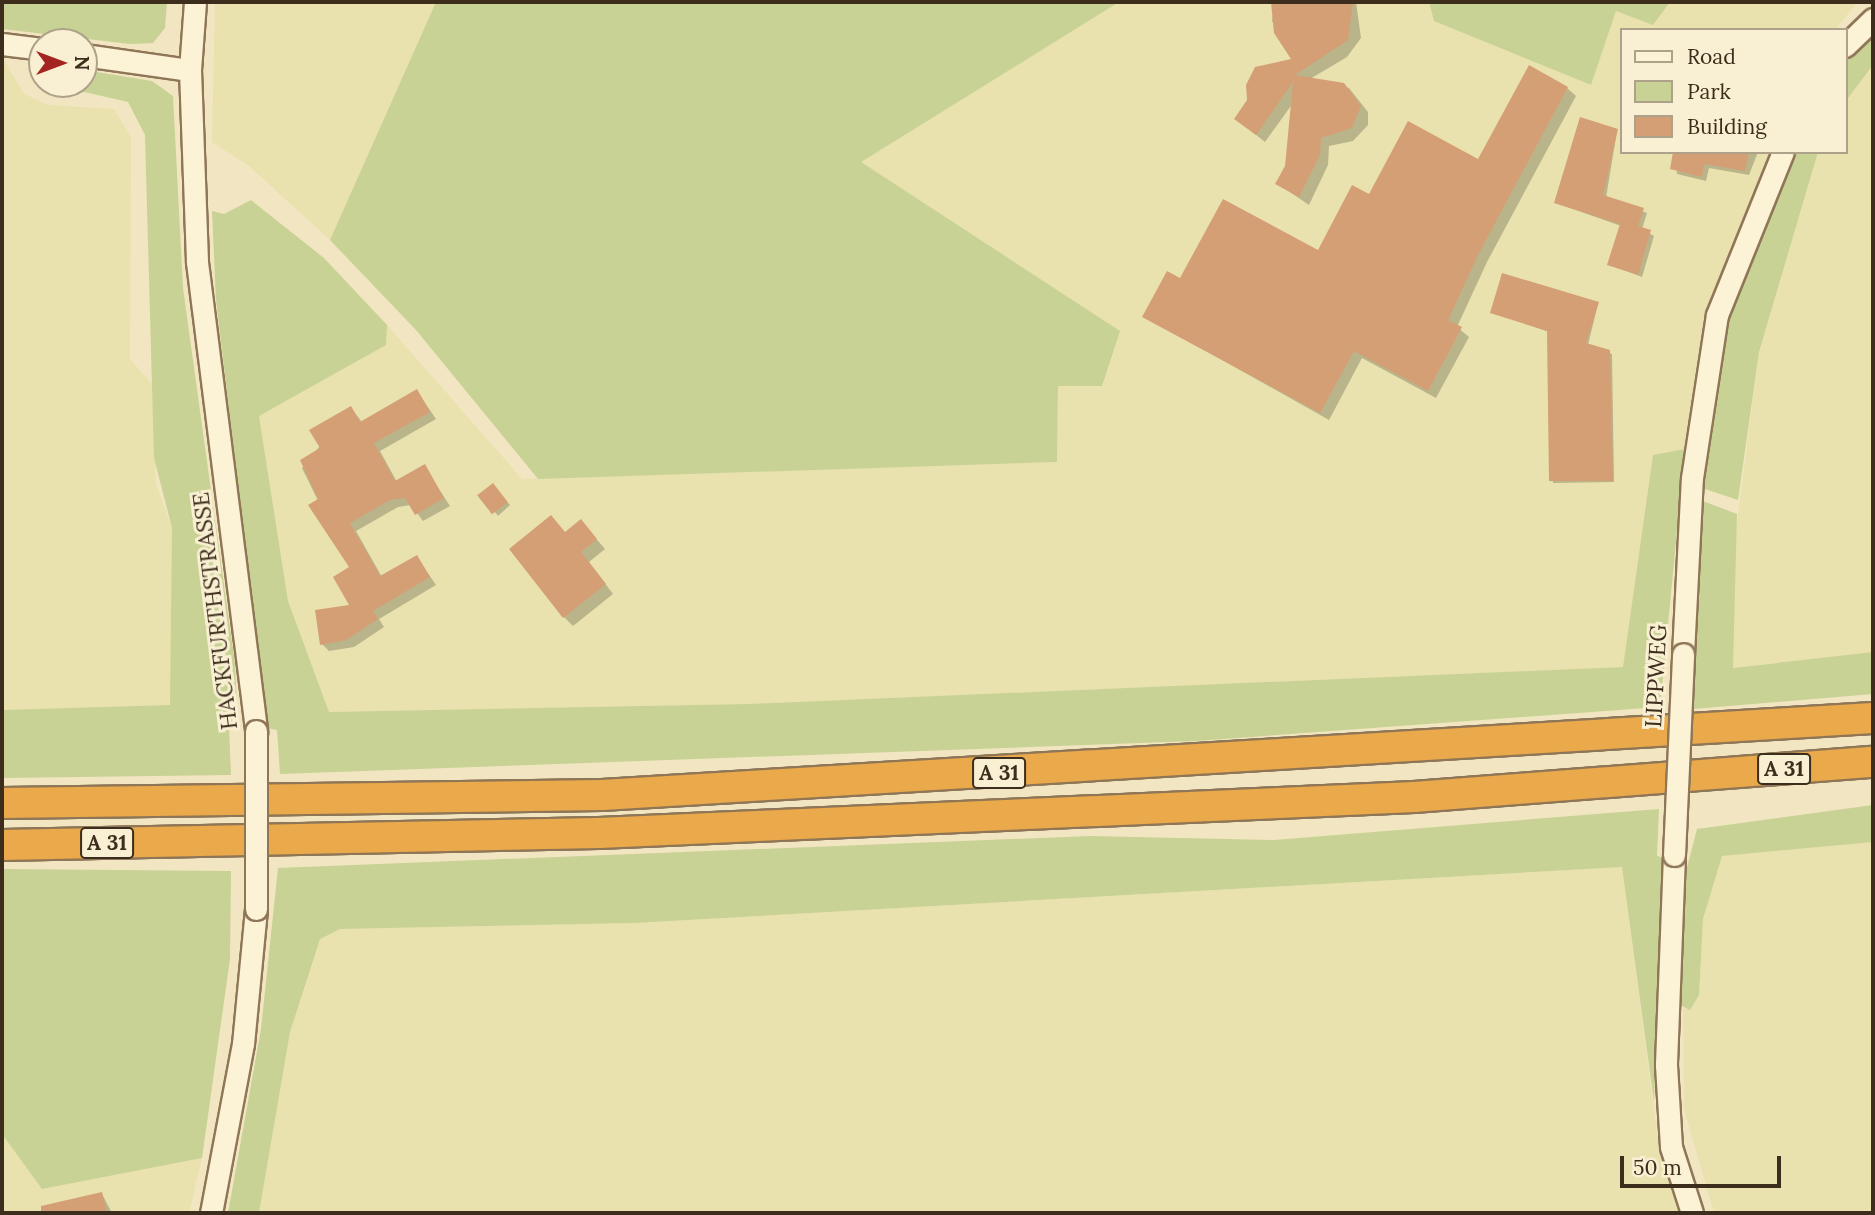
<!DOCTYPE html>
<style>
body{margin:0}
#map{position:relative;width:1875px;height:1215px;overflow:hidden;background:#f2e5c1;font-family:Lora,serif}
div>[style]{position:absolute}
.farmland>*{inset:0;background:#e9e1ae}
.green>*{inset:0;background:#c8d294}
.shadow>*{inset:0;background:#0003;transform-origin:0 0}
.building>*{inset:0;background:#d49f74;transform-origin:0 0}
.roads{filter:drop-shadow(2px 0 #8e7657) drop-shadow(-2px 0 #8e7657) drop-shadow(0 2px #8e7657) drop-shadow(0 -2px #8e7657)}
.minor>*{height:21px;margin:-10.5px;padding:0 10.5px;transform-origin:10.5px;border-radius:10.5px;background:#fcf2d6}
.highway>*{height:30px;margin:-15px;padding:0 15px;transform-origin:15px;border-radius:15px;background:#eaa94a}
.bridges{filter:drop-shadow(2px 0 #8e7657) drop-shadow(-2px 0 #8e7657) drop-shadow(0 2px #8e7657) drop-shadow(0 -2px #8e7657)}
.minor-bridge>*{height:21px;margin:-10.5px;padding:0 10.5px;transform-origin:10.5px;border-radius:10.5px;background:#fcf2d6}
span{translate:-50% -50%;white-space:nowrap;text-align:center;line-height:1.15;-webkit-text-stroke:6px #f9efd2;paint-order:stroke}
.shield-label span{padding:2px 5px;background:#f9efd2;border:2px solid;border-radius:5px;-webkit-text-stroke-width:0}
.shield-label{font-size:21px;color:#3c2d1c;font-weight:700}
.street-label{font-size:23px;color:#3c2d1c}
.frame{position:absolute;inset:0;border:4px solid #3c2d1c;pointer-events:none}
.legend{position:absolute;left:1620px;top:28px;width:228px;height:126px;box-sizing:border-box;background:#f9efd2;border:2px solid #ada189;margin:0;padding:9px 12px;list-style:none;font-size:21px;color:#3c2d1c}
.legend li{display:flex;align-items:center;gap:14px;height:35px}
.legend b{width:35px;border:2px solid #ada189}
.north{position:absolute;left:28px;top:28px;width:70px;height:70px;box-sizing:border-box;background:#f9efd2;border:2px solid #ada189;border-radius:50%;rotate:90deg;font-size:19px;font-weight:700;line-height:28px;text-align:center;color:#3c2d1c}
.north::after{content:'';display:block;margin:auto;width:24px;height:32px;background:#a32421;clip-path:polygon(50% 0,100% 100%,50% 72%,0 100%)}
.scale{position:absolute;left:1620px;top:1156px;width:161px;height:32px;box-sizing:border-box;border:4px solid #3c2d1c;border-top:0;padding-left:9px;font-size:21px;line-height:24px;white-space:nowrap;color:#3c2d1c;-webkit-text-stroke:5px #f9efd2;paint-order:stroke}
</style>
<div id="map">
<div class="farmland">
<i style="clip-path:polygon(215px 2px,436px 2px,330px 240px,249px 166px,212px 142px)"></i>
<i style="clip-path:polygon(1119px 2px,1429px 2px,1434px 21px,1591px 85px,1616px 11px,1653px 24px,1670px 2px,1857px 2px,1835px 30px,1621px 30px,1621px 152px,1770px 152px,1711px 301px,1685px 449px,1653px 455px,1623px 667px,748px 704px,329px 712px,288px 601px,259px 416px,386px 345px,387px 325px,522px 479px,1057px 462px,1058px 386px,1119px 331px,860px 162px)"></i>
<i style="clip-path:polygon(2px 57px,24px 94px,48px 105px,114px 109px,131px 138px,130px 359px,152px 384px,156px 484px,172px 528px,176px 645px,170px 705px,2px 710px)"></i>
<i style="clip-path:polygon(1873px 65px,1873px 652px,1732px 668px,1732px 562px,1759px 352px,1818px 152px,1845px 152px,1845px 102px)"></i>
<i style="clip-path:polygon(1873px 842px,1873px 1213px,1714px 1213px,1684px 1109px,1683px 1010px,1699px 995px,1703px 919px,1722px 856px)"></i>
<i style="clip-path:polygon(1622px 867px,1659px 1148px,1678px 1213px,259px 1213px,290px 1032px,320px 938px,340px 929px,634px 923px)"></i>
<i style="clip-path:polygon(2px 1134px,42px 1189px,202px 1158px,189px 1213px,2px 1213px)"></i>
</div>
<div class="green">
<i style="clip-path:polygon(2px 2px,167px 2px,165px 28px,153px 43px,130px 44px,2px 29px)"></i>
<i style="clip-path:polygon(436px 2px,1119px 2px,861px 162px,1120px 331px,1102px 386px,1058px 386px,1057px 462px,538px 479px,416px 330px,330px 240px)"></i>
<i style="clip-path:polygon(1429px 2px,1670px 2px,1653px 25px,1616px 11px,1591px 85px,1434px 21px)"></i>
<i style="clip-path:polygon(1873px 32px,1873px 65px,1845px 102px,1845px 62px)"></i>
<i style="clip-path:polygon(84px 70px,152px 81px,173px 96px,183px 288px,235px 664px,238px 728px,229px 728px,231px 775px,2px 778px,2px 710px,170px 705px,172px 528px,154px 458px,145px 135px,128px 102px,50px 84px,84px 84px)"></i>
<i style="clip-path:polygon(1792px 152px,1818px 152px,1759px 352px,1738px 500px,1705px 489px,1701px 481px,1718px 352px,1731px 302px)"></i>
<i style="clip-path:polygon(251px 200px,324px 258px,387px 325px,386px 345px,259px 416px,288px 601px,329px 712px,748px 704px,1623px 667px,1653px 455px,1685px 449px,1660px 707px,1196px 741px,280px 774px,277px 730px,267px 728px,216px 300px,212px 211px,224px 214px)"></i>
<i style="clip-path:polygon(1700px 500px,1737px 514px,1733px 668px,1873px 652px,1873px 694px,1693px 709px)"></i>
<i style="clip-path:polygon(1873px 805px,1873px 842px,1722px 856px,1703px 919px,1699px 995px,1690px 1010px,1674px 1002px,1682px 887px,1697px 829px)"></i>
<i style="clip-path:polygon(1659px 809px,1657px 856px,1664px 858px,1654px 1102px,1622px 867px,634px 923px,340px 929px,320px 939px,290px 1032px,259px 1213px,228px 1213px,261px 1029px,278px 868px,1090px 836px,1274px 840px)"></i>
<i style="clip-path:polygon(2px 869px,231px 871px,230px 959px,202px 1158px,42px 1189px,2px 1134px)"></i>
</div>
<div class="shadow">
<i style="clip-path:polygon(1275px 2px,1356px 2px,1361px 38px,1347px 57px,1310px 79px,1349px 88px,1368px 112px,1368px 125px,1353px 141px,1329px 146px,1328px 165px,1309px 205px,1278px 184px,1287px 167px,1293px 103px,1265px 142px,1236px 119px,1294px 61px,1272px 21px)"></i>
<i style="clip-path:polygon(1567px 88px,1576px 96px,1487px 262px,1457px 327px,1469px 337px,1436px 398px,1362px 358px,1329px 420px,1144px 316px,1181px 280px,1319px 252px,1369px 196px,1479px 162px)"></i>
<i style="clip-path:polygon(1617px 131px,1606px 198px,1647px 213px,1642px 229px,1654px 236px,1642px 277px,1609px 264px,1621px 226px,1556px 203px)"></i>
<i style="clip-path:polygon(1675px 152px,1758px 152px,1749px 175px,1709px 168px,1706px 181px,1677px 174px)"></i>
<i style="clip-path:polygon(1598px 304px,1588px 345px,1612px 354px,1614px 482px,1553px 483px,1549px 332px,1492px 312px)"></i>
<i style="clip-path:polygon(417px 391px,436px 419px,380px 451px,397px 482px,424px 466px,450px 506px,423px 521px,411px 505px,398px 507px,356px 531px,382px 577px,417px 557px,436px 585px,379px 619px,384px 627px,354px 647px,329px 651px,322px 644px,352px 606px,351px 568px,302px 468px,351px 408px,362px 422px)"></i>
<i style="left:492px;top:485px;width:27px;height:16px;rotate:48deg"></i>
<i style="clip-path:polygon(581px 521px,605px 549px,589px 562px,613px 594px,573px 626px,564px 617px,566px 534px)"></i>
<i style="clip-path:polygon(102px 1194px,112px 1213px,49px 1213px,48px 1206px)"></i>
</div>
<div class="building">
<i style="clip-path:polygon(1271px 2px,1353px 2px,1348px 40px,1295px 75px,1344px 83px,1361px 106px,1352px 128px,1321px 138px,1320px 155px,1299px 197px,1275px 184px,1285px 166px,1293px 82px,1256px 135px,1234px 119px,1247px 100px,1246px 85px,1255px 67px,1291px 59px,1274px 33px)"></i>
<i style="clip-path:polygon(1529px 65px,1568px 87px,1479px 253px,1448px 320px,1462px 327px,1428px 391px,1354px 351px,1320px 413px,1142px 317px,1167px 271px,1180px 278px,1223px 199px,1318px 250px,1352px 185px,1369px 194px,1408px 121px,1478px 159px)"></i>
<i style="clip-path:polygon(1580px 117px,1618px 129px,1603px 195px,1644px 208px,1638px 226px,1651px 230px,1638px 275px,1607px 265px,1620px 224px,1554px 203px)"></i>
<i style="clip-path:polygon(1673px 152px,1749px 152px,1745px 171px,1704px 164px,1702px 177px,1670px 169px)"></i>
<i style="clip-path:polygon(1502px 273px,1599px 302px,1586px 343px,1610px 350px,1613px 481px,1549px 481px,1547px 331px,1490px 313px)"></i>
<i style="clip-path:polygon(417px 389px,430px 412px,374px 443px,395px 481px,425px 464px,444px 498px,415px 515px,405px 498px,390px 500px,350px 523px,380px 576px,417px 555px,430px 577px,373px 611px,378px 619px,346px 640px,320px 645px,315px 610px,349px 605px,333px 577px,349px 567px,308px 505px,318px 499px,300px 460px,320px 448px,309px 430px,351px 406px,360px 422px)"></i>
<i style="left:493px;top:483px;width:24px;height:20px;rotate:52deg"></i>
<i style="clip-path:polygon(551px 515px,565px 532px,581px 519px,597px 539px,581px 552px,606px 584px,563px 618px,509px 549px)"></i>
<i style="clip-path:polygon(102px 1192px,107px 1213px,41px 1213px,41px 1206px)"></i>
</div>
<div class="roads">
<div class="minor">
<i style="left:195px;top:2px;width:68px;rotate:94.2deg"></i>
<i style="left:190px;top:70px;width:192px;rotate:87.9deg"></i>
<i style="left:197px;top:262px;width:473px;rotate:82.8deg"></i>
<i style="left:2px;top:44px;width:40px;rotate:7.1deg"></i>
<i style="left:1845px;top:46px;width:39px;rotate:-44deg"></i>
<i style="left:84px;top:55px;width:107px;rotate:8.1deg"></i>
<i style="left:1683px;top:654px;width:176px;rotate:-87.1deg"></i>
<i style="left:1692px;top:478px;width:165px;rotate:-81.3deg"></i>
<i style="left:1717px;top:315px;width:176px;rotate:-68deg"></i>
<i style="left:1674px;top:855px;width:210px;rotate:92.2deg"></i>
<i style="left:1666px;top:1065px;width:82px;rotate:86.5deg"></i>
<i style="left:1671px;top:1147px;width:69px;rotate:72.3deg"></i>
<i style="left:211px;top:1213px;width:172px;rotate:-79.3deg"></i>
<i style="left:243px;top:1044px;width:136px;rotate:-84.5deg"></i>
</div>
<div class="highway">
<i style="left:2px;top:803px;width:600px;rotate:-0.76deg"></i>
<i style="left:602px;top:795px;width:1273px;rotate:-3.47deg"></i>
<i style="left:2px;top:845px;width:597px;rotate:-1.15deg"></i>
<i style="left:599px;top:833px;width:816px;rotate:-2.53deg"></i>
<i style="left:1414px;top:797px;width:460px;rotate:-4.4deg"></i>
</div>
</div>
<div class="bridges">
<div class="minor-bridge">
<i style="left:256px;top:731px;width:178px;rotate:90deg"></i>
<i style="left:1674px;top:855px;width:201px;rotate:-87.4deg"></i>
</div>
</div>
<div class="shield-label">
<span style="left:1784px;top:769px">A 31</span>
<span style="left:999px;top:773px">A 31</span>
<span style="left:107px;top:843px">A 31</span>
</div>
<div class="street-label">
<span style="left:215px;top:611px;rotate:-97deg">HACKFURTHSTRASSE</span>
<span style="left:1656px;top:676px;rotate:-87deg">LIPPWEG</span>
</div>
<div class="frame"></div>
<ul class="legend">
<li><b style="height:9px;background:#fcf2d6"></b>Road</li>
<li><b style="height:19px;background:#c8d294"></b>Park</li>
<li><b style="height:19px;background:#d49f74"></b>Building</li>
</ul>
<div class="north">N</div>
<div class="scale">50 m</div>
</div>
